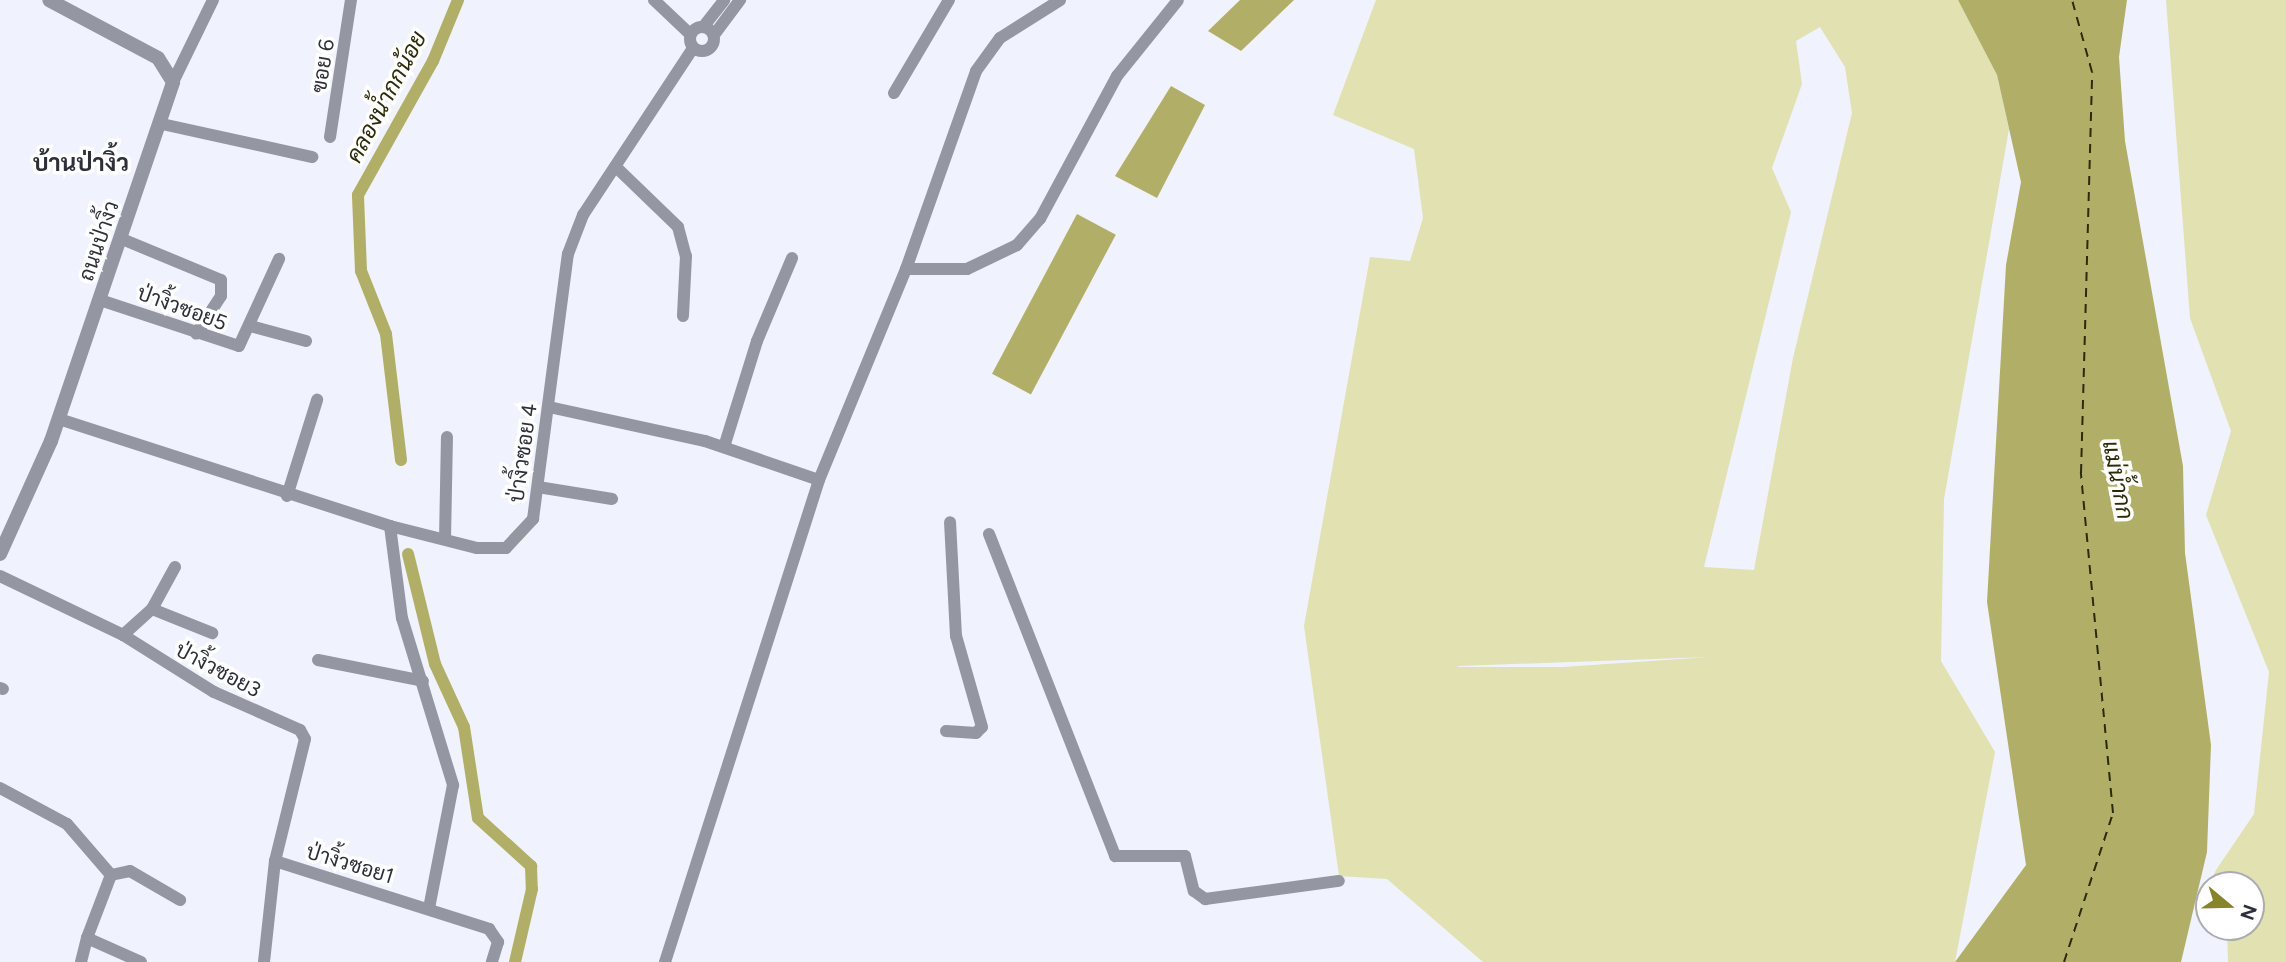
<!DOCTYPE html>
<meta charset="utf-8">
<style>
body{margin:0}
#map{position:relative;width:2286px;height:962px;overflow:hidden;background:#f0f2fe;font-family:Figtree,Sarabun,sans-serif}
div>[style]{position:absolute}
.green>*{inset:0;background:#e1e1b1}
.water>*{inset:0;background:#b1af67;transform-origin:0 0}
.canal>*{height:12px;margin:-6px;padding:0 6px;transform-origin:6px;border-radius:6px;background:#b1af67}
.ferry>*{height:2px;margin-top:-1px;transform-origin:0;background:repeating-linear-gradient(90deg,#2c2b09 0 9px,transparent 0 16px)}
.minor>*{height:12px;margin:-6px;padding:0 6px;transform-origin:6px;border-radius:6px;background:#9496a2}
.minor>.ring{margin:-6px;padding:0;box-sizing:content-box;background:none;border:12px solid #9496a2;border-radius:50%}
.tertiary>*{height:14px;margin:-7px;padding:0 7px;transform-origin:7px;border-radius:7px;background:#9496a2}
span{translate:-50% -50%;white-space:nowrap;text-align:center;line-height:1.15;-webkit-text-stroke:7px #fff;paint-order:stroke}
.street-label{font-size:21px;color:#2d2f3a}
.water-label{font-size:23px;color:#2c2b09;font-style:italic}
.quarter-label{font-size:24px;color:#2d2f3a;font-weight:700}
.north{position:absolute;left:2195px;top:871px;width:70px;height:70px;box-sizing:border-box;background:#fff;border:2px solid #abacb0;border-radius:50%;rotate:109deg;font-size:19px;font-weight:700;line-height:28px;text-align:center;color:#2d2f3a}
.north::after{content:'';display:block;margin:auto;width:24px;height:32px;background:#87842c;clip-path:polygon(50% 0,100% 100%,50% 72%,0 100%)}
</style>
<div id="map">
<div class="green">
<i style="clip-path:polygon(evenodd,1376px 0,1958px 0,1997px 75px,2009px 129px,1944px 499px,1941px 661px,1995px 752px,1955px 962px,1483px 962px,1387px 879px,1339px 876px,1304px 626px,1370px 257px,1410px 261px,1423px 218px,1414px 149px,1333px 115px,1376px 0,1820px 27px,1845px 67px,1852px 113px,1793px 358px,1754px 570px,1704px 567px,1791px 212px,1772px 168px,1802px 84px,1796px 41px,1820px 27px,1376px 0,1709px 657px,1563px 667px,1458px 667px,1459px 666px,1709px 657px)"></i>
<i style="clip-path:polygon(2166px 0,2286px 0,2286px 962px,2228px 962px,2227px 927px,2251px 927px,2251px 885px,2209px 885px,2209px 895px,2206px 891px,2216px 870px,2254px 814px,2269px 672px,2206px 515px,2231px 431px,2190px 318px)"></i>
</div>
<div class="water">
<i style="clip-path:polygon(1240px 0,1294px 0,1241px 51px,1208px 31px)"></i>
<i style="clip-path:polygon(1958px 0,2127px 0,2119px 57px,2125px 141px,2183px 466px,2185px 553px,2211px 745px,2207px 852px,2181px 962px,1955px 962px,2026px 865px,1987px 602px,2006px 265px,2021px 182px,1997px 75px)"></i>
<i style="clip-path:polygon(1171px 86px,1205px 105px,1157px 198px,1115px 176px)"></i>
<i style="left:1077px;top:214px;width:44px;height:181px;rotate:28deg"></i>
</div>
<div class="canal">
<i style="left:401px;top:460px;width:127px;rotate:-96.8deg"></i>
<i style="left:386px;top:334px;width:68px;rotate:-111.6deg"></i>
<i style="left:361px;top:271px;width:76px;rotate:-92.3deg"></i>
<i style="left:358px;top:195px;width:154px;rotate:-60.8deg"></i>
<i style="left:433px;top:61px;width:66px;rotate:-67.7deg"></i>
<i style="left:408px;top:554px;width:113px;rotate:76.2deg"></i>
<i style="left:435px;top:664px;width:69px;rotate:65.3deg"></i>
<i style="left:464px;top:727px;width:92px;rotate:81.3deg"></i>
<i style="left:478px;top:818px;width:72px;rotate:42.2deg"></i>
<i style="left:531px;top:866px;width:23px;rotate:88deg"></i>
<i style="left:532px;top:889px;width:75px;rotate:103.1deg"></i>
</div>
<div class="ferry">
<i style="left:2064px;top:962px;width:157px;rotate:-71.8deg"></i>
<i style="left:2113px;top:813px;width:342px;rotate:-95.4deg"></i>
<i style="left:2081px;top:473px;width:401px;rotate:-88.4deg"></i>
<i style="left:2092px;top:72px;width:75px;rotate:-105.5deg"></i>
</div>
<div class="minor">
<i style="left:654px;top:0;width:50px;rotate:43.4deg"></i>
<i style="left:704px;top:26px;width:33px;rotate:-52deg"></i>
<i class="ring" style="left:690px;top:27px;width:12px;height:12px"></i>
<i style="left:714px;top:35px;width:44px;rotate:-53.4deg"></i>
<i style="left:173px;top:82px;width:91px;rotate:-64deg"></i>
<i style="left:894px;top:93px;width:108px;rotate:-59.4deg"></i>
<i style="left:162px;top:124px;width:154px;rotate:12.4deg"></i>
<i style="left:330px;top:137px;width:139px;rotate:-81.3deg"></i>
<i style="left:617px;top:168px;width:85px;rotate:44deg"></i>
<i style="left:678px;top:227px;width:30px;rotate:75deg"></i>
<i style="left:686px;top:256px;width:60px;rotate:92.9deg"></i>
<i style="left:122px;top:239px;width:107px;rotate:22.5deg"></i>
<i style="left:221px;top:280px;width:16px;rotate:90deg"></i>
<i style="left:221px;top:296px;width:45px;rotate:123.3deg"></i>
<i style="left:906px;top:269px;width:61px"></i>
<i style="left:967px;top:269px;width:55px;rotate:-25.6deg"></i>
<i style="left:1017px;top:245px;width:35px;rotate:-49deg"></i>
<i style="left:1040px;top:219px;width:162px;rotate:-61.7deg"></i>
<i style="left:1117px;top:76px;width:97px;rotate:-51.2deg"></i>
<i style="left:100px;top:300px;width:146px;rotate:18.3deg"></i>
<i style="left:239px;top:346px;width:96px;rotate:-65.3deg"></i>
<i style="left:250px;top:326px;width:58px;rotate:15deg"></i>
<i style="left:549px;top:407px;width:160px;rotate:12.3deg"></i>
<i style="left:705px;top:441px;width:120px;rotate:18.9deg"></i>
<i style="left:59px;top:419px;width:348px;rotate:17.9deg"></i>
<i style="left:390px;top:526px;width:90px;rotate:14.2deg"></i>
<i style="left:477px;top:548px;width:29px"></i>
<i style="left:506px;top:548px;width:40px;rotate:-47deg"></i>
<i style="left:533px;top:519px;width:267px;rotate:-82.5deg"></i>
<i style="left:568px;top:254px;width:42px;rotate:-69deg"></i>
<i style="left:583px;top:215px;width:200px;rotate:-56.6deg"></i>
<i style="left:724px;top:447px;width:111px;rotate:-72.7deg"></i>
<i style="left:757px;top:341px;width:90px;rotate:-67.1deg"></i>
<i style="left:538px;top:487px;width:75px;rotate:9.2deg"></i>
<i style="left:287px;top:496px;width:101px;rotate:-72.6deg"></i>
<i style="left:390px;top:526px;width:93px;rotate:82.6deg"></i>
<i style="left:402px;top:618px;width:175px;rotate:73deg"></i>
<i style="left:453px;top:785px;width:125px;rotate:101deg"></i>
<i style="left:989px;top:534px;width:346px;rotate:68.6deg"></i>
<i style="left:1115px;top:856px;width:70px"></i>
<i style="left:1185px;top:856px;width:36px;rotate:76deg"></i>
<i style="left:1194px;top:891px;width:14px;rotate:36deg"></i>
<i style="left:1205px;top:899px;width:135px;rotate:-7.7deg"></i>
<i style="left:445px;top:539px;width:102px;rotate:-88.9deg"></i>
<i style="left:0;top:576px;width:136px;rotate:25.6deg"></i>
<i style="left:123px;top:635px;width:107px;rotate:32.1deg"></i>
<i style="left:214px;top:692px;width:94px;rotate:23.8deg"></i>
<i style="left:300px;top:730px;width:10px;rotate:61deg"></i>
<i style="left:305px;top:739px;width:126px;rotate:103.8deg"></i>
<i style="left:152px;top:609px;width:65px;rotate:21.8deg"></i>
<i style="left:123px;top:635px;width:39px;rotate:-42deg"></i>
<i style="left:152px;top:609px;width:48px;rotate:-61.3deg"></i>
<i style="left:318px;top:660px;width:107px;rotate:11.3deg"></i>
<i style="left:0;top:688px;width:3px;rotate:18deg"></i>
<i style="left:946px;top:731px;width:30px;rotate:4deg"></i>
<i style="left:976px;top:733px;width:8px;rotate:-45deg"></i>
<i style="left:982px;top:727px;width:95px;rotate:-105.9deg"></i>
<i style="left:956px;top:636px;width:114px;rotate:-93deg"></i>
<i style="left:0;top:788px;width:76px;rotate:28.2deg"></i>
<i style="left:67px;top:824px;width:67px;rotate:49.2deg"></i>
<i style="left:111px;top:875px;width:67px;rotate:110.9deg"></i>
<i style="left:87px;top:938px;width:59px;rotate:24deg"></i>
<i style="left:111px;top:875px;width:19px;rotate:-12deg"></i>
<i style="left:130px;top:871px;width:58px;rotate:30.1deg"></i>
<i style="left:81px;top:962px;width:25px;rotate:-76deg"></i>
<i style="left:264px;top:962px;width:102px;rotate:-83.8deg"></i>
<i style="left:275px;top:861px;width:225px;rotate:17.6deg"></i>
<i style="left:489px;top:929px;width:16px;rotate:55deg"></i>
<i style="left:498px;top:942px;width:21px;rotate:107deg"></i>
<i style="left:665px;top:962px;width:506px;rotate:-72.28deg"></i>
<i style="left:819px;top:480px;width:228px;rotate:-67.6deg"></i>
<i style="left:906px;top:269px;width:210px;rotate:-70.5deg"></i>
<i style="left:976px;top:71px;width:41px;rotate:-54deg"></i>
<i style="left:1000px;top:38px;width:71px;rotate:-32.3deg"></i>
</div>
<div class="tertiary">
<i style="left:0;top:554px;width:124px;rotate:-65.7deg"></i>
<i style="left:51px;top:441px;width:379px;rotate:-71.2deg"></i>
<i style="left:173px;top:82px;width:28px;rotate:-122deg"></i>
<i style="left:158px;top:58px;width:123px;rotate:-152deg"></i>
</div>
<div class="street-label">
<span style="left:323px;top:66px;rotate:-81deg">ฃอย 6</span>
<span style="left:99px;top:241px;rotate:-71deg">ถนนป่างิ้ว</span>
<span style="left:182px;top:308px;rotate:20deg">ป่างิ้วซอย5</span>
<span style="left:523px;top:453px;rotate:-82deg">ป่างิ้วซอย 4</span>
<span style="left:218px;top:670px;rotate:28deg">ป่างิ้วซอย3</span>
<span style="left:350px;top:864px;rotate:17deg">ป่างิ้วซอย1</span>
</div>
<div class="water-label">
<span style="left:386px;top:97px;rotate:-62deg">คลองน้ำกกน้อย</span>
<span style="left:2118px;top:480px;rotate:79deg">แม่น้ำกก</span>
</div>
<div class="quarter-label">
<span style="left:81px;top:163px">บ้านป่างิ้ว</span>
</div>
<div class="north">N</div>
</div>
